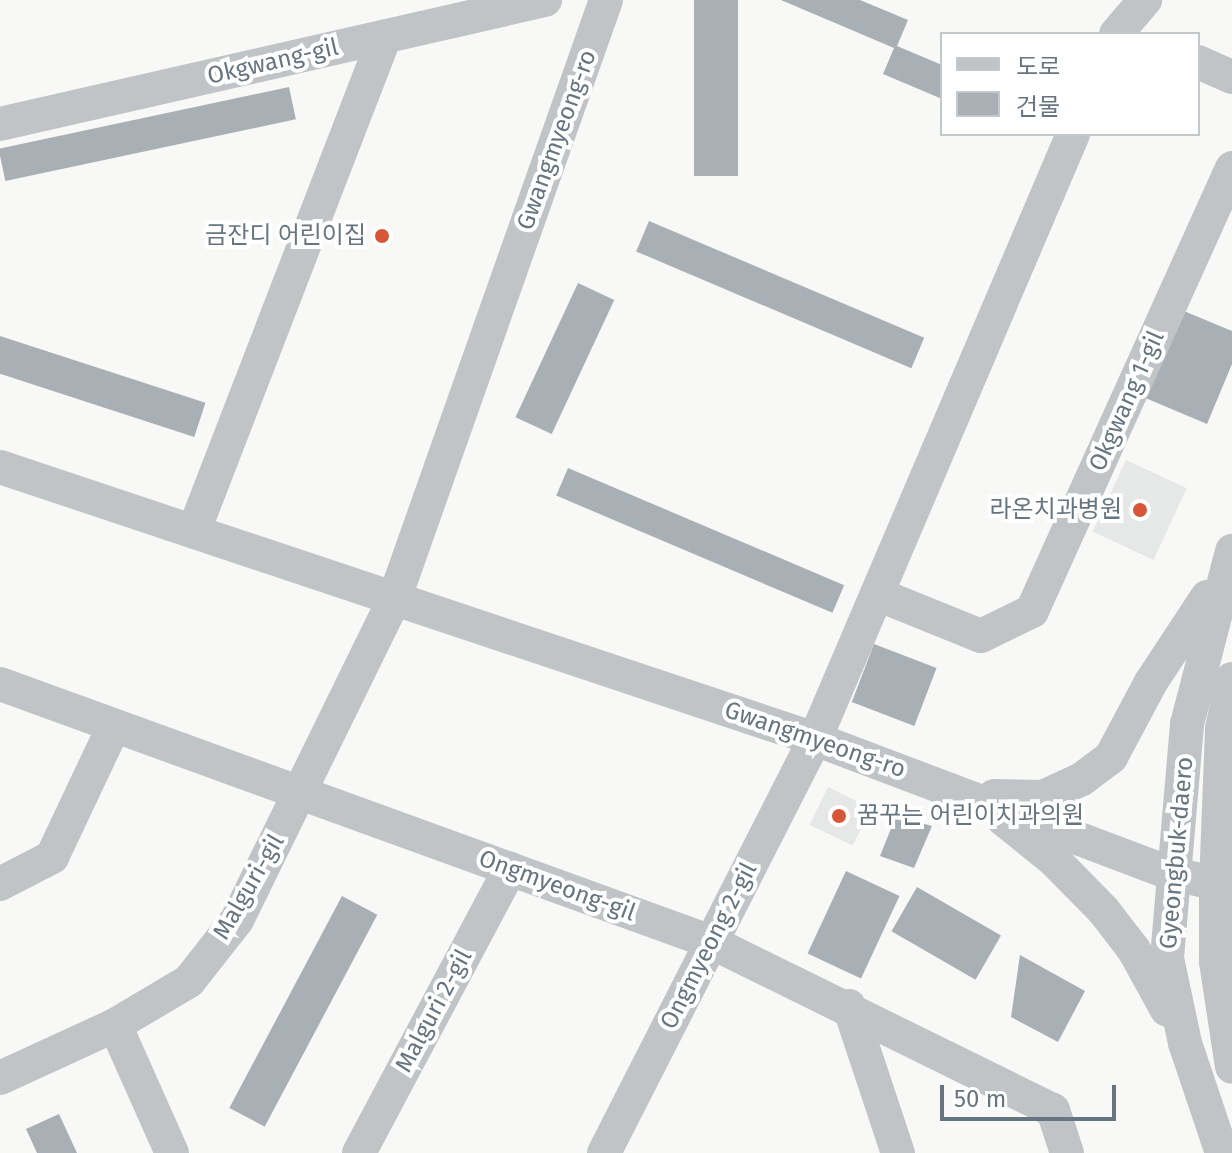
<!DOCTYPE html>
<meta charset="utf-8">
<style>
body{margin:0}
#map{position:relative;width:1232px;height:1153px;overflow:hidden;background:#f8f8f6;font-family:"Fira Sans","Noto Sans KR",sans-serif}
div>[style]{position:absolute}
.built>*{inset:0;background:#e6e7e7;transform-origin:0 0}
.building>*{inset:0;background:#a8afb5;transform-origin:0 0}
.minor>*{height:34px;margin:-17px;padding:0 17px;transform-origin:17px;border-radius:17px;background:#c0c4c7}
.dots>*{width:22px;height:22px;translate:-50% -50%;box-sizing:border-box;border:4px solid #fff;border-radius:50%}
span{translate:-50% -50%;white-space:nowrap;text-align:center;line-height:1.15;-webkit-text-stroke:8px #fff;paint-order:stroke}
.street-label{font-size:24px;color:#66757f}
.poi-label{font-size:24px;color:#66757f}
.right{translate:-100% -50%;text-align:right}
.left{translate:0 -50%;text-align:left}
.legend{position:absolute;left:940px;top:32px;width:260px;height:104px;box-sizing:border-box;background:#fff;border:2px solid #c2c8cc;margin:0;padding:10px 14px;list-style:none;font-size:24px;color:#66757f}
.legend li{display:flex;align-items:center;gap:16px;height:40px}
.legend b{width:40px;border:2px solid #c2c8cc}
.scale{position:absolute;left:940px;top:1085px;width:176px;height:36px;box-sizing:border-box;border:4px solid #66757f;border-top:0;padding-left:10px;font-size:24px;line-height:28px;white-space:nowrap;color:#66757f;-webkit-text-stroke:6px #fff;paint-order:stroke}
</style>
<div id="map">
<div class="built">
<i style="left:1126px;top:460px;width:67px;height:79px;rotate:25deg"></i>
<i style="left:828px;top:787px;width:48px;height:42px;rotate:26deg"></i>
</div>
<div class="building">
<i style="left:694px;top:0;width:44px;height:176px"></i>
<i style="clip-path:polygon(781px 0,860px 0,908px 20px,897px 46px,942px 65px,942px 99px,883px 74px,894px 48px)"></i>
<i style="left:289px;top:87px;width:33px;height:297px;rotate:78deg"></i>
<i style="left:649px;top:221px;width:299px;height:33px;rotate:23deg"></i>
<i style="left:578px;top:283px;width:40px;height:148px;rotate:25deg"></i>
<i style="clip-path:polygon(1179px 309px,1232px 331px,1232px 364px,1207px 424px,1143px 397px)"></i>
<i style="left:0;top:336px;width:216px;height:36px;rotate:18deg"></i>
<i style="left:568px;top:468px;width:300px;height:30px;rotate:23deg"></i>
<i style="left:874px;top:644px;width:67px;height:62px;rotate:21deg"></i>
<i style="clip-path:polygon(896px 816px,932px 826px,914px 868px,880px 856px)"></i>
<i style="left:846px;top:871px;width:59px;height:91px;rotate:25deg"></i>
<i style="left:917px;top:887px;width:97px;height:51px;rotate:30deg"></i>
<i style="left:342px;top:896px;width:40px;height:240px;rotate:28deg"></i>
<i style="clip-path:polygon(1020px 955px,1085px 991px,1058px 1042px,1011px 1017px)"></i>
<i style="clip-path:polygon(59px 1114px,77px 1153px,37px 1153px,26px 1129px)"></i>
</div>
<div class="minor">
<i style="left:1116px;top:34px;width:45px;rotate:-49.5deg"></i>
<i style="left:1198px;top:62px;width:37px;rotate:24deg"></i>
<i style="left:0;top:124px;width:559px;rotate:-12.82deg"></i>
<i style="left:0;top:467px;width:859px;rotate:18.46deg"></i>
<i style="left:815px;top:739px;width:383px;rotate:20.7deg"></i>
<i style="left:1173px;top:874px;width:60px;rotate:12.4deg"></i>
<i style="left:195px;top:528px;width:527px;rotate:-68.88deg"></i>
<i style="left:877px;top:594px;width:112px;rotate:22deg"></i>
<i style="left:981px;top:636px;width:57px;rotate:-26.1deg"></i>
<i style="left:1032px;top:611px;width:486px;rotate:-65.7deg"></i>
<i style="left:1232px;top:679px;width:51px;rotate:101.3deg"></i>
<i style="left:1222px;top:729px;width:157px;rotate:92.2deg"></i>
<i style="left:1216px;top:886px;width:76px;rotate:90deg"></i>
<i style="left:1216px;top:962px;width:106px;rotate:81.3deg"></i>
<i style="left:0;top:684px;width:756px;rotate:19.94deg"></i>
<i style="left:711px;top:942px;width:381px;rotate:26.2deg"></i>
<i style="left:1053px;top:1110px;width:45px;rotate:72deg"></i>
<i style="left:994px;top:796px;width:49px;rotate:1.2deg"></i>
<i style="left:1043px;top:797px;width:43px;rotate:-24.8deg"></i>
<i style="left:1082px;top:779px;width:36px;rotate:-37deg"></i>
<i style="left:1111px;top:757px;width:85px;rotate:-61.9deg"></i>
<i style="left:1151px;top:682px;width:102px;rotate:-56.6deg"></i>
<i style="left:1003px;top:819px;width:65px;rotate:38.8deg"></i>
<i style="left:1054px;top:860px;width:71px;rotate:45.6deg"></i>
<i style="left:1104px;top:911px;width:49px;rotate:52.4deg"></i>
<i style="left:1134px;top:950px;width:68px;rotate:61.2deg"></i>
<i style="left:0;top:884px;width:59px;rotate:-27.4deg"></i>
<i style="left:52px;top:857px;width:143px;rotate:-64.7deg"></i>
<i style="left:849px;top:1006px;width:155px;rotate:71.6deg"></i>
<i style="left:115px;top:1025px;width:140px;rotate:66deg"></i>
<i style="left:0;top:1078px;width:127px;rotate:-24.7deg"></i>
<i style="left:115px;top:1025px;width:86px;rotate:-30.7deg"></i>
<i style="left:189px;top:981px;width:78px;rotate:-51.8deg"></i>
<i style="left:237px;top:920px;width:360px;rotate:-63.9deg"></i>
<i style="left:395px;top:597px;width:633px;rotate:-70.53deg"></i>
<i style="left:359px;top:1153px;width:322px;rotate:-62deg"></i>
<i style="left:604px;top:1153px;width:465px;rotate:-63deg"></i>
<i style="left:815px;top:739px;width:658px;rotate:-66.9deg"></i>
<i style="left:1222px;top:1153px;width:116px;rotate:-108.6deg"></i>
<i style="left:1185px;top:1043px;width:87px;rotate:-102deg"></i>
<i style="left:1167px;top:958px;width:235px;rotate:-85.1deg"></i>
<i style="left:1187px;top:724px;width:179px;rotate:-75.4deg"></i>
</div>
<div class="dots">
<i style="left:382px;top:236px;background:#d75638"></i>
<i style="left:1140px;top:510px;background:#d75638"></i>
<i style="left:839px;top:816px;background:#d75638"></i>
</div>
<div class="street-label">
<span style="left:273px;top:62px;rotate:-13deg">Okgwang-gil</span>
<span style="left:557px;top:140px;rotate:-70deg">Gwangmyeong-ro</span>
<span style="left:1127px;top:401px;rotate:-66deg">Okgwang 1-gil</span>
<span style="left:815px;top:740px;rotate:19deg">Gwangmyeong-ro</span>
<span style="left:1177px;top:853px;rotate:-85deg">Gyeongbuk-daero</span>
<span style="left:557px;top:886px;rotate:20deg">Ongmyeong-gil</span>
<span style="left:249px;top:887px;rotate:-60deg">Malguri-gil</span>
<span style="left:709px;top:946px;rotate:-63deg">Ongmyeong 2-gil</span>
<span style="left:434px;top:1011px;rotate:-62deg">Malguri 2-gil</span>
</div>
<div class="poi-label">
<span class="right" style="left:366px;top:236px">금잔디 어린이집</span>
<span class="right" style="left:1122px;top:510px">라온치과병원</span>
<span class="left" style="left:857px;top:816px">꿈꾸는 어린이치과의원</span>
</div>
<ul class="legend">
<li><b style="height:10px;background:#c0c4c7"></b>도로</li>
<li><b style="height:22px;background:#a8afb5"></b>건물</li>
</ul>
<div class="scale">50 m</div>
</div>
